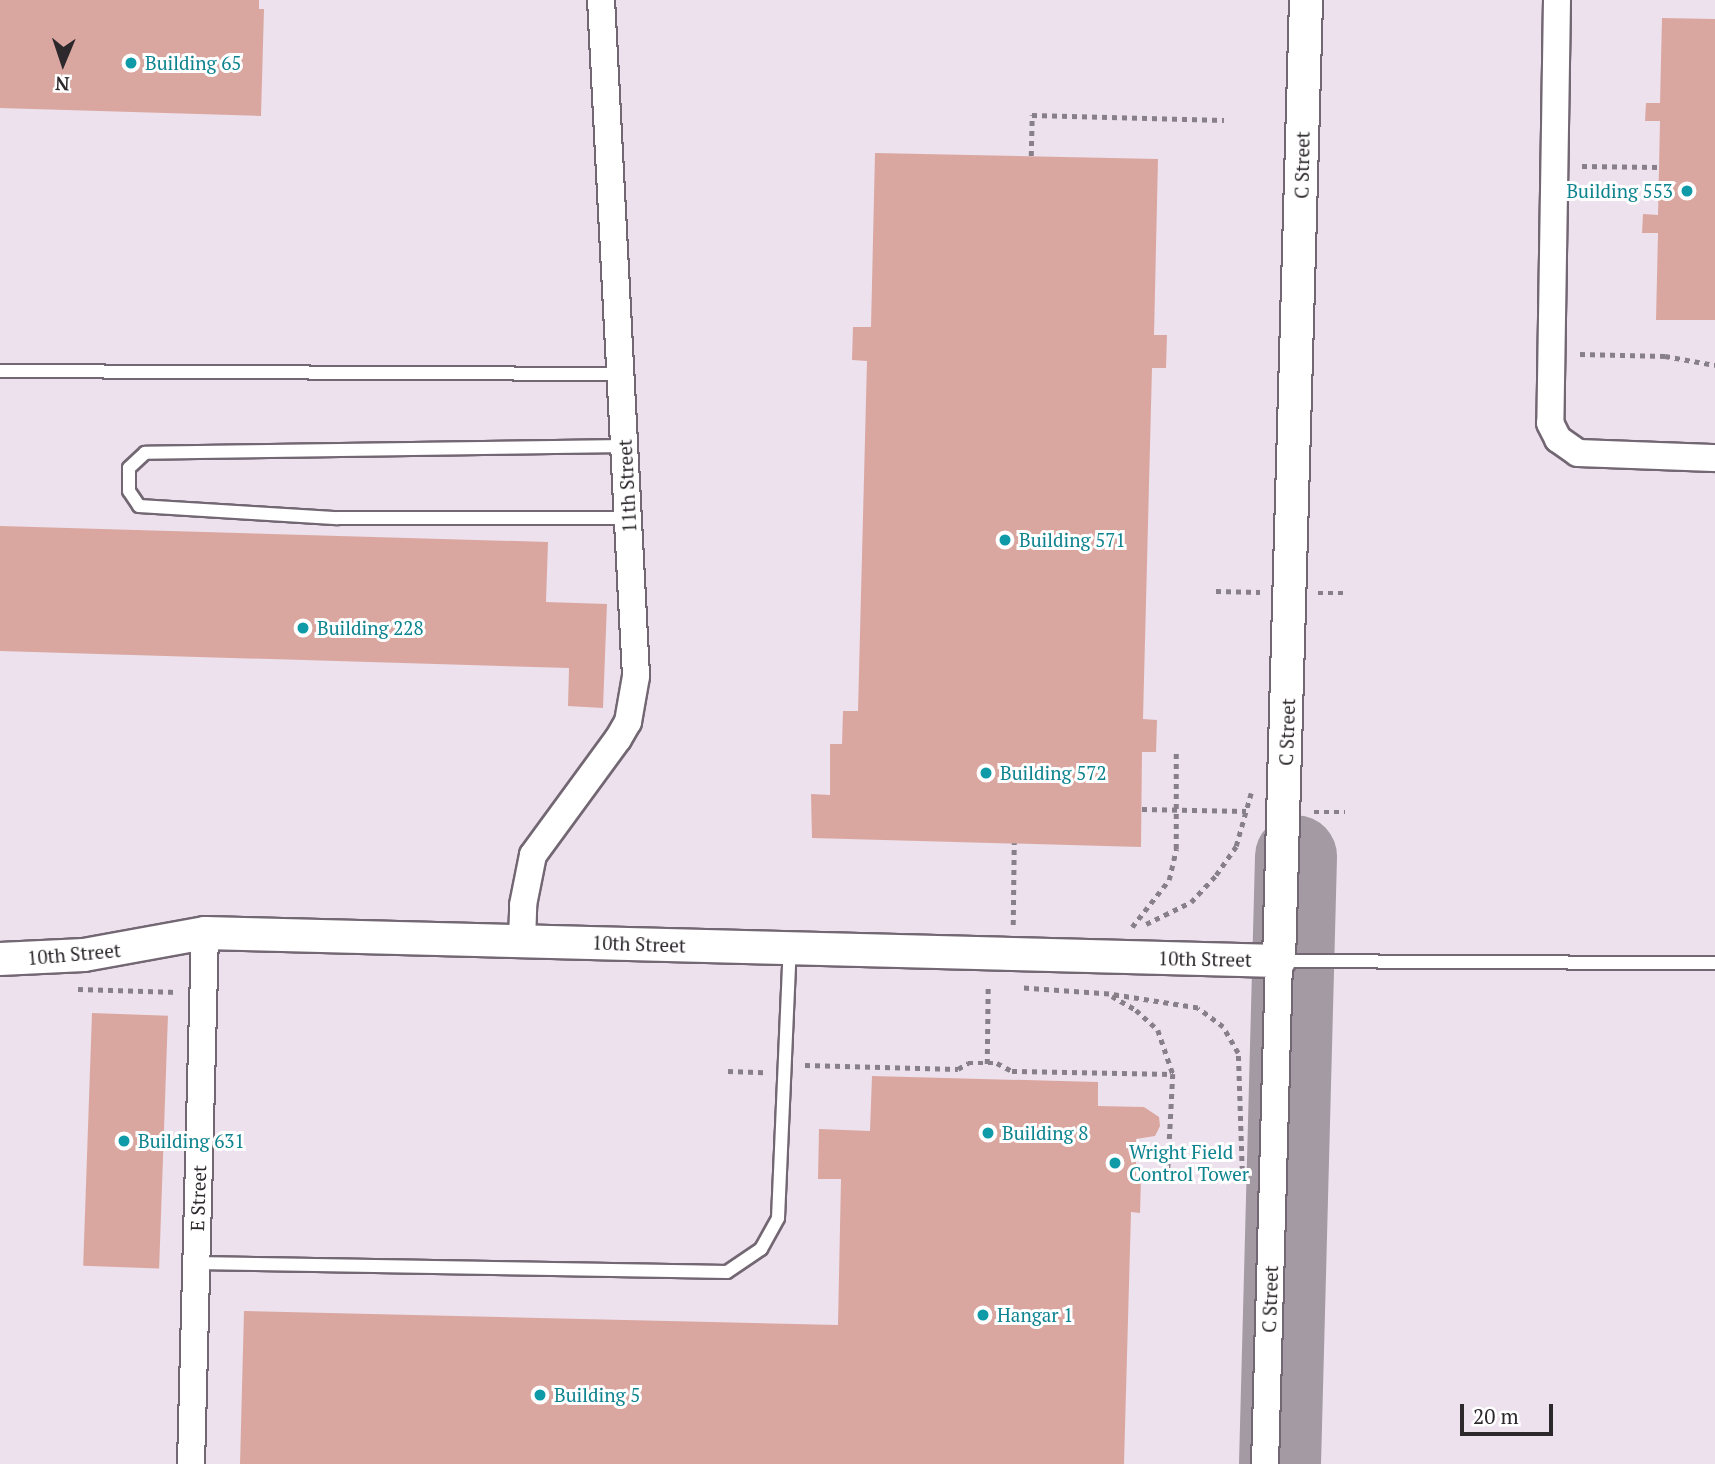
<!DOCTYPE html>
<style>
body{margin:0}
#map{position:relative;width:1715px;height:1464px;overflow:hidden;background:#ede1ed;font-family:"PT Serif",serif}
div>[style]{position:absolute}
.taxiway>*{height:82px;margin:-41px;padding:0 41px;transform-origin:41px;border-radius:41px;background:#a39aa3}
.building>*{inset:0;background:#daa7a0;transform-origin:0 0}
.path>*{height:4.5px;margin-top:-2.25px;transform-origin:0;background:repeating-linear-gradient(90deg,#888088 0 5px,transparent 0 10px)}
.roads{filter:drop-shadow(2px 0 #726772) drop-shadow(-2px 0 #726772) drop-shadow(0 2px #726772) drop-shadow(0 -2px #726772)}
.service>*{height:12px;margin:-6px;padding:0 6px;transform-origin:6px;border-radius:6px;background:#fff}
.minor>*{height:26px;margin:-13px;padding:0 13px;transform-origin:13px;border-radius:13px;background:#fff}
.tertiary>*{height:32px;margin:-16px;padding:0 16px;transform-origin:16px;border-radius:16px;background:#fff}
.dots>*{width:19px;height:19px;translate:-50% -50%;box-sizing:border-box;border:4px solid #fff;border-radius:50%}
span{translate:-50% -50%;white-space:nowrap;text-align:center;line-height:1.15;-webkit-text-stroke:6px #fff;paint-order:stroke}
.culture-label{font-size:19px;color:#0d838f}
.left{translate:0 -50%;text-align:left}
.right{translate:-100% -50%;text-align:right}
.street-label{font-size:19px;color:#2c282c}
.north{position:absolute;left:28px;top:28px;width:70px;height:70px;-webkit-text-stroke:5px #fff;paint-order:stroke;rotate:182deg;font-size:19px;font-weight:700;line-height:28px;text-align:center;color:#2c282c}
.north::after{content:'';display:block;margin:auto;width:24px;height:32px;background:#2c282c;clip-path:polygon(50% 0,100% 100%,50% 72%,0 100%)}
.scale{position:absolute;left:1460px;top:1404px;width:93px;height:32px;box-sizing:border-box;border:4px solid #2c282c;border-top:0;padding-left:9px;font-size:21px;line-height:24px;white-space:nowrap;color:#2c282c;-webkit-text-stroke:5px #fff;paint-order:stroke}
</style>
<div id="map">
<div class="taxiway">
<i style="left:1280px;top:1464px;width:608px;rotate:-88.49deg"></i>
</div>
<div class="building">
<i style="clip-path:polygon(0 0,259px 0,259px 9px,264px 9px,261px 116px,0 108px)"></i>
<i style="clip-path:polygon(1662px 18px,1715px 19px,1715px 320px,1656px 320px,1658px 233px,1642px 233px,1643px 214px,1658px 215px,1660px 121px,1645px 121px,1646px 103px,1660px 103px)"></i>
<i style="clip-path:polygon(875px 153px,1158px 159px,1154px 335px,1167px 335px,1166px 368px,1152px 368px,1143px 719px,1157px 720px,1156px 752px,1142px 752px,1141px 847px,812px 838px,811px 794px,830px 795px,830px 744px,842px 744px,843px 711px,858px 711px,867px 361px,852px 360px,853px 327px,871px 327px)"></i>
<i style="clip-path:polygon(0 526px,548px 542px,546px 602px,607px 604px,603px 708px,568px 706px,569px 668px,0 651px)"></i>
<i style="left:92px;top:1013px;width:76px;height:253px;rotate:2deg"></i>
<i style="clip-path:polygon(872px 1076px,1098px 1082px,1098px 1106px,1144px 1107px,1159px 1117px,1160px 1126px,1155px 1136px,1136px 1139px,1136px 1179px,1141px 1178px,1140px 1213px,1131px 1212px,1124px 1464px,240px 1464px,244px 1311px,838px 1325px,841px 1179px,818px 1179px,819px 1129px,870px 1131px)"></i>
</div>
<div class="path">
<i style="left:1031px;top:156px;width:41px;rotate:-88.6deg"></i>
<i style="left:1032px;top:115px;width:192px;rotate:1.5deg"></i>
<i style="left:1582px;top:166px;width:77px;rotate:0.7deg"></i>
<i style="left:1580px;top:354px;width:85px;rotate:1.3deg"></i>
<i style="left:1665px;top:356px;width:51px;rotate:10.2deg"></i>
<i style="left:1216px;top:591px;width:44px;rotate:1.3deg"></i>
<i style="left:1318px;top:593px;width:30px"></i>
<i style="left:1142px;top:809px;width:104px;rotate:1.1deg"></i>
<i style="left:1314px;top:812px;width:31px"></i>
<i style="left:1146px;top:924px;width:50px;rotate:-26.1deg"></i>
<i style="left:1191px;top:902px;width:37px;rotate:-47deg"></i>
<i style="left:1216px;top:875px;width:35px;rotate:-55deg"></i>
<i style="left:1236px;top:846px;width:55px;rotate:-74.2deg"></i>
<i style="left:1013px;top:925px;width:82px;rotate:-89.3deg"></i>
<i style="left:1132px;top:927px;width:60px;rotate:-51.8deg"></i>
<i style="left:1169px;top:880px;width:32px;rotate:-77deg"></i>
<i style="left:1176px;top:849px;width:96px;rotate:-90deg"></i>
<i style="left:78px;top:989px;width:100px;rotate:1.7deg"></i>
<i style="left:1112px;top:996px;width:28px;rotate:30deg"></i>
<i style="left:1136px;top:1010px;width:30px;rotate:42deg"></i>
<i style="left:1158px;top:1030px;width:46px;rotate:71.2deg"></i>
<i style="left:987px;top:1064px;width:80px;rotate:-89.3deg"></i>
<i style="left:805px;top:1065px;width:153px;rotate:1.5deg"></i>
<i style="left:958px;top:1069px;width:12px;rotate:-31deg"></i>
<i style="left:968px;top:1063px;width:29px"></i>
<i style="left:997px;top:1063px;width:17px;rotate:28deg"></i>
<i style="left:1012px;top:1071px;width:161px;rotate:1.1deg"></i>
<i style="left:1173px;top:1074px;width:97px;rotate:93deg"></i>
<i style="left:1168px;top:1171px;width:74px"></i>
<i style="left:1242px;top:1171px;width:118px;rotate:-91.9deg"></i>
<i style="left:1238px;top:1053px;width:30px;rotate:-120deg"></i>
<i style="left:1223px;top:1027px;width:31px;rotate:-143deg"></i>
<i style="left:1198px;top:1008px;width:90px;rotate:-171.1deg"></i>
<i style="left:1109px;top:994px;width:86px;rotate:-176deg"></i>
<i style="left:728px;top:1071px;width:38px;rotate:2deg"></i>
</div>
<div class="roads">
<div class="service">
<i style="left:0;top:371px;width:621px;rotate:0.28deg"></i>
<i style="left:625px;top:446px;width:480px;rotate:179.2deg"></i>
<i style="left:145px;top:453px;width:22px;rotate:137deg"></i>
<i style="left:129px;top:468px;width:23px;rotate:90deg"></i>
<i style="left:129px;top:491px;width:18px;rotate:56deg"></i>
<i style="left:139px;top:506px;width:199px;rotate:3.5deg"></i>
<i style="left:338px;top:518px;width:291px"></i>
<i style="left:1280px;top:961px;width:435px;rotate:0.3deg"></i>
<i style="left:196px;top:1263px;width:531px;rotate:0.97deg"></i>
<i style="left:727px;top:1272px;width:41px;rotate:-34.1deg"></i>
<i style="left:761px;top:1249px;width:35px;rotate:-61deg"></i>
<i style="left:778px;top:1218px;width:270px;rotate:-87.5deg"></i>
</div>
<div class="minor">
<i style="left:1557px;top:0;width:423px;rotate:90.9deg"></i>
<i style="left:1550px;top:423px;width:18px;rotate:63deg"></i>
<i style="left:1558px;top:439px;width:24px;rotate:35deg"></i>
<i style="left:1578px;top:453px;width:137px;rotate:2.1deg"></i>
<i style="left:522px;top:941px;width:36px;rotate:-88deg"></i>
<i style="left:523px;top:905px;width:51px;rotate:-78.7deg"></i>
<i style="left:533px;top:855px;width:144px;rotate:-53.8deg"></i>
<i style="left:618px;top:739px;width:20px;rotate:-60deg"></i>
<i style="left:628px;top:722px;width:47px;rotate:-80.1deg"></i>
<i style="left:636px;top:676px;width:677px;rotate:-92.96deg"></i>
<i style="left:191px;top:1464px;width:531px;rotate:-88.49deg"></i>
<i style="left:1265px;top:1464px;width:503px;rotate:-88.41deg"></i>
</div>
<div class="tertiary">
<i style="left:0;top:959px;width:84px;rotate:-2.7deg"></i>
<i style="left:84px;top:955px;width:123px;rotate:-10.3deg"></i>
<i style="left:205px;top:933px;width:1074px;rotate:1.49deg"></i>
<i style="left:1279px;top:961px;width:961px;rotate:-88.39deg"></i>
</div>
</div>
<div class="dots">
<i style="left:131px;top:63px;background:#0f9aa8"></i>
<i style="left:1687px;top:191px;background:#0f9aa8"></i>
<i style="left:1005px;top:540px;background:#0f9aa8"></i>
<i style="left:303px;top:628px;background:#0f9aa8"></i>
<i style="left:986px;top:773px;background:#0f9aa8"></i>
<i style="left:988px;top:1133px;background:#0f9aa8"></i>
<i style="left:124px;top:1141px;background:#0f9aa8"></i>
<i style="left:1115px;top:1163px;background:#0f9aa8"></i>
<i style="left:983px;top:1315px;background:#0f9aa8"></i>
<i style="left:540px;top:1395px;background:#0f9aa8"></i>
</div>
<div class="culture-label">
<span class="left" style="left:145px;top:63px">Building 65</span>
<span class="right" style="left:1673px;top:191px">Building 553</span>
<span class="left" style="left:1019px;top:540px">Building 571</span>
<span class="left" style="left:317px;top:628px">Building 228</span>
<span class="left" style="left:1000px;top:773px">Building 572</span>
<span class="left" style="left:1002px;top:1133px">Building 8</span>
<span class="left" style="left:138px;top:1141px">Building 631</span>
<span class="left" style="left:1129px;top:1163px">Wright Field<br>Control Tower</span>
<span class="left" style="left:997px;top:1315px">Hangar 1</span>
<span class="left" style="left:554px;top:1395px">Building 5</span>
</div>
<div class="street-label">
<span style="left:1302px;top:165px;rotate:-89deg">C Street</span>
<span style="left:627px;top:486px;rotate:-93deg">11th Street</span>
<span style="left:1287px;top:732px;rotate:-88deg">C Street</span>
<span style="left:639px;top:944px;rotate:2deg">10th Street</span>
<span style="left:74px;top:954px;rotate:-5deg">10th Street</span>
<span style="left:1205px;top:959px;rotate:1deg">10th Street</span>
<span style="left:198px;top:1198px;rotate:-88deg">E Street</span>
<span style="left:1270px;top:1299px;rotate:-88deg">C Street</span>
</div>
<div class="north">N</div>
<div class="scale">20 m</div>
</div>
